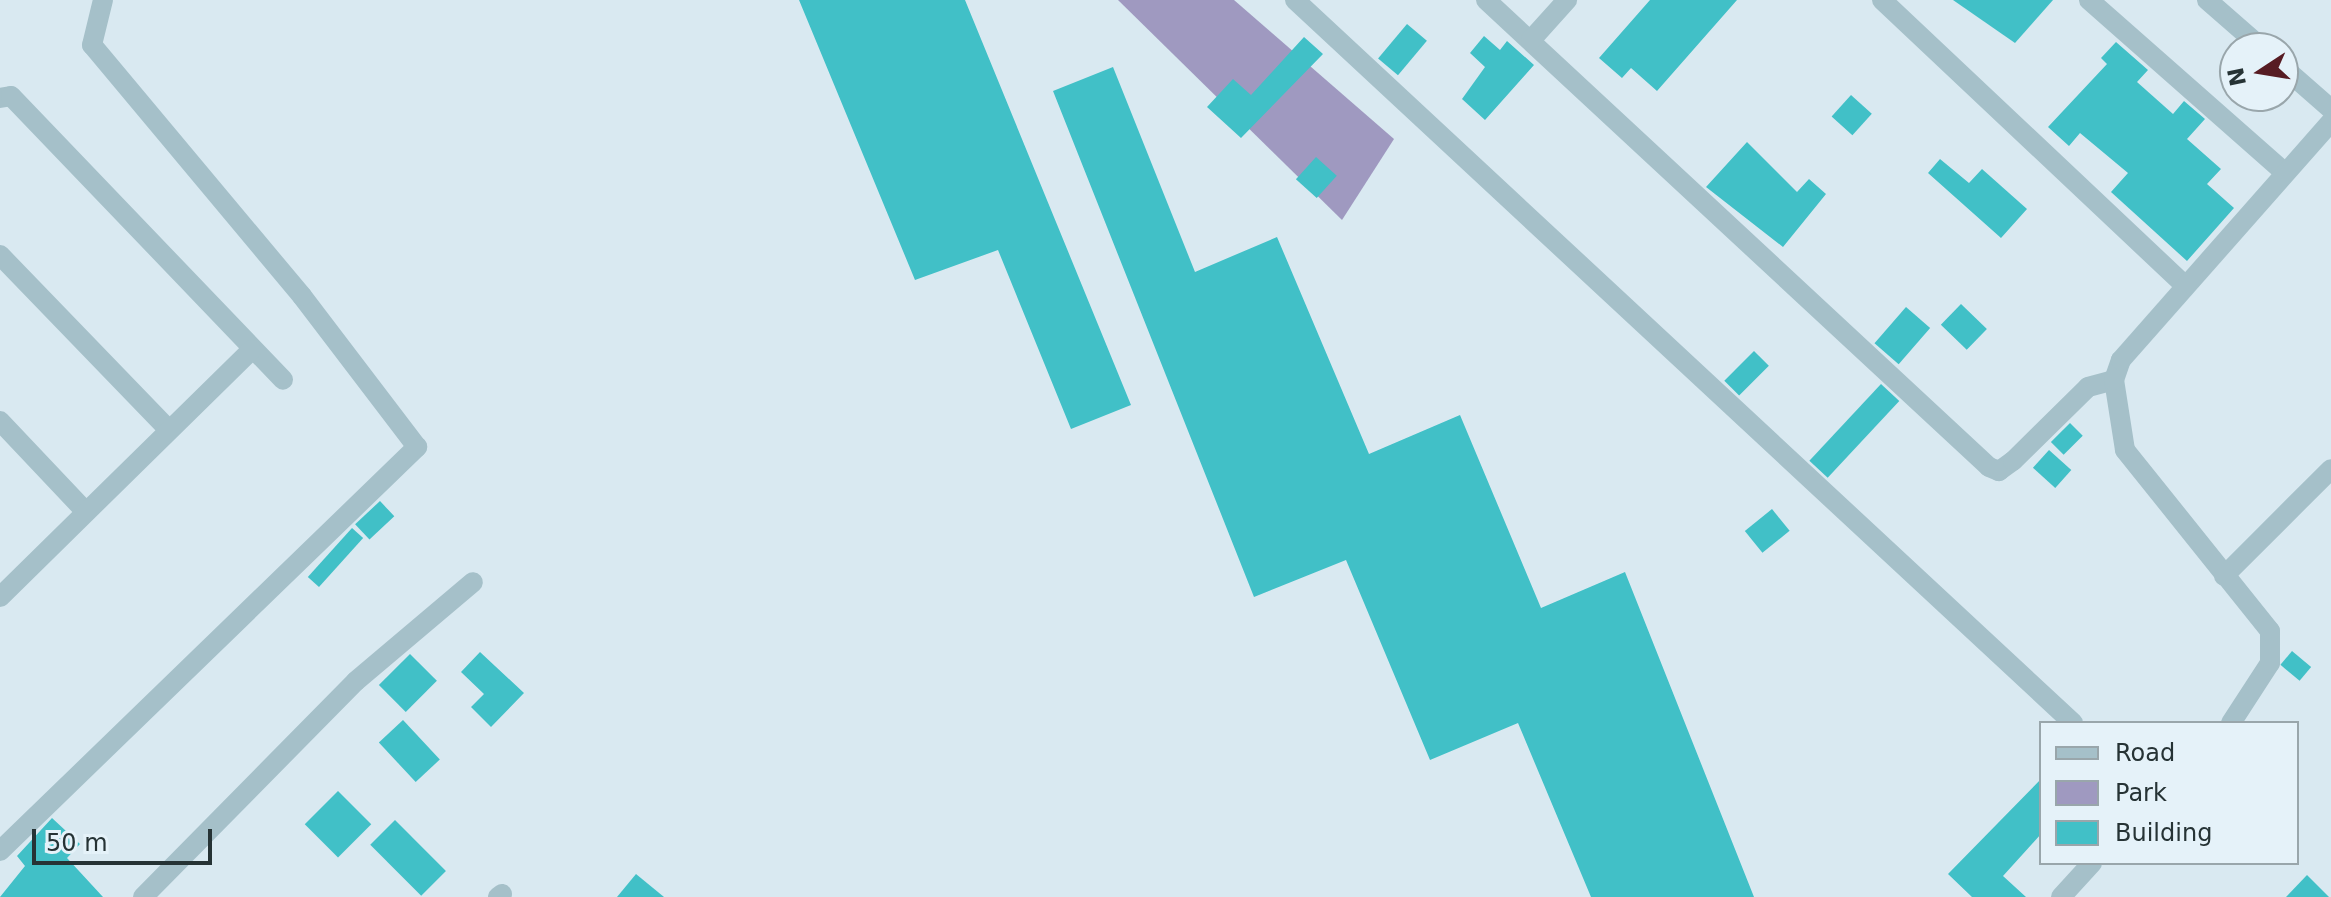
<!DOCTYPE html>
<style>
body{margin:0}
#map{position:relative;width:2331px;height:897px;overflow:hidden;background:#d9e9f1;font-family:"DejaVu Sans",sans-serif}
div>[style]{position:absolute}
.green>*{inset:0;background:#9f99c0}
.building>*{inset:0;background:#41c0c7;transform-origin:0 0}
.minor>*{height:20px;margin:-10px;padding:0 10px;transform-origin:10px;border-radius:10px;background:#a5c0c9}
span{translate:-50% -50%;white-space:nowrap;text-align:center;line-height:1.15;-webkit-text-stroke:7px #e5f2f9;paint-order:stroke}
.legend{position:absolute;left:2039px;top:721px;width:260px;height:144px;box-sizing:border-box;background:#e5f2f9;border:2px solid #99a6ab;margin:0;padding:10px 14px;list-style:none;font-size:24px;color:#263335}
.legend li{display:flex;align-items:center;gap:16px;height:40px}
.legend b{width:40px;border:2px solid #99a6ab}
.north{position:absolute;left:2219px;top:32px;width:80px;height:80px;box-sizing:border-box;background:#e5f2f9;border:2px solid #99a6ab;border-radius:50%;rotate:258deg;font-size:22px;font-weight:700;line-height:32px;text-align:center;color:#263335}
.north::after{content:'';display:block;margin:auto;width:28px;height:36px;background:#571c23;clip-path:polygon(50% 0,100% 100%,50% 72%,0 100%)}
.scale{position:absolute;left:32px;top:829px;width:180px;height:36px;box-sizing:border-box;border:4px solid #263335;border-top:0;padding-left:10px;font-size:24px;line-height:28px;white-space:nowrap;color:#263335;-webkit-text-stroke:6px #e5f2f9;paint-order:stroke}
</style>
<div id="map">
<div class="green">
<i style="clip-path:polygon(1118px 0,1234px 0,1394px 139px,1342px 220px)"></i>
</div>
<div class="building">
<i style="clip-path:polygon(799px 0,965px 0,1131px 405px,1071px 429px,998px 250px,915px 280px)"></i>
<i style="clip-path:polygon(1650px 0,1737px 0,1657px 91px,1631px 68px,1622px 78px,1599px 58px)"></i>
<i style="clip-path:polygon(1953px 0,2053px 0,2015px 43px)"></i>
<i style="left:1407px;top:24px;width:26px;height:45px;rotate:40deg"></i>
<i style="clip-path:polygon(1484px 36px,1500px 50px,1507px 41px,1534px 65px,1485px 120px,1462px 99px,1485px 67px,1470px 53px)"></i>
<i style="clip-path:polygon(1304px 37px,1323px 54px,1241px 138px,1207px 107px,1233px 79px,1251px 95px)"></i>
<i style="clip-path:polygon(2116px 42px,2148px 70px,2137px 82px,2173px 114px,2184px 101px,2205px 119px,2187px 139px,2221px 169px,2207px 184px,2234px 208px,2187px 261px,2111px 192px,2128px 173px,2080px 133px,2069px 146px,2048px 127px,2107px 64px,2101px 58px)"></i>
<i style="clip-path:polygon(1113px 67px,1195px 272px,1277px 237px,1369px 454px,1460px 415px,1541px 608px,1625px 572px,1754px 897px,1591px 897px,1518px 723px,1430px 760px,1346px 560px,1254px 597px,1053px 91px)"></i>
<i style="left:1851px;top:95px;width:28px;height:29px;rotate:42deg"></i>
<i style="clip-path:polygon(1747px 142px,1797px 192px,1809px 179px,1826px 194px,1783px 247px,1706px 187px)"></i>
<i style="left:1316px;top:157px;width:28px;height:30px;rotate:42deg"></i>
<i style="clip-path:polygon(1940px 159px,1969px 183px,1982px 169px,2027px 209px,2001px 238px,1928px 173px)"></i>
<i style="left:1961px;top:304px;width:36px;height:29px;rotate:44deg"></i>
<i style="left:1906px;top:307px;width:32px;height:48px;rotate:41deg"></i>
<i style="left:1754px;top:351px;width:21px;height:42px;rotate:45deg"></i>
<i style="left:1881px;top:384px;width:25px;height:105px;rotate:43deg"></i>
<i style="left:2070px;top:423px;width:18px;height:27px;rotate:45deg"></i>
<i style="left:2049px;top:450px;width:30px;height:24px;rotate:42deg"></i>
<i style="left:380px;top:501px;width:21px;height:34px;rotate:47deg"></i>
<i style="left:1772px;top:509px;width:28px;height:35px;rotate:51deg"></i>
<i style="left:352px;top:528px;width:15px;height:66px;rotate:42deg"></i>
<i style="left:2292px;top:651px;width:25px;height:18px;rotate:40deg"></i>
<i style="clip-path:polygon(480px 652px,524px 693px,491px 727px,471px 707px,484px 694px,461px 672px)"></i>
<i style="left:410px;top:654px;width:38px;height:44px;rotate:45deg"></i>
<i style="left:403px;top:720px;width:54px;height:33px;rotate:47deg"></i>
<i style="clip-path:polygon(2041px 779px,2041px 834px,2003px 876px,2026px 897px,1972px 897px,1948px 874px)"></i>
<i style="left:338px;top:791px;width:47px;height:47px;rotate:45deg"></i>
<i style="clip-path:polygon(52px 818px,80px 844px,67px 858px,103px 897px,0 897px,25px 866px,17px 856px)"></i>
<i style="left:395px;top:820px;width:72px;height:35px;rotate:45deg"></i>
<i style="clip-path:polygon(636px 874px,664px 897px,617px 897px)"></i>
<i style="clip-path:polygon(2307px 875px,2329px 897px,2286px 897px)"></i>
</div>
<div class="minor">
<i style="left:1295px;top:0;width:1062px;rotate:42.9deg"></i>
<i style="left:1486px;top:0;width:686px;rotate:42.87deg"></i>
<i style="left:1989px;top:467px;width:11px;rotate:22deg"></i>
<i style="left:1999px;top:471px;width:17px;rotate:-36deg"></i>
<i style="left:2013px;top:461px;width:105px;rotate:-44.6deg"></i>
<i style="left:2088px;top:387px;width:27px;rotate:-15deg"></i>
<i style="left:1882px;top:0;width:417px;rotate:43.3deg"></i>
<i style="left:2089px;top:0;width:260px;rotate:41.4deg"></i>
<i style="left:2207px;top:0;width:73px;rotate:41.1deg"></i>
<i style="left:1531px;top:40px;width:54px;rotate:-48deg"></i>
<i style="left:2283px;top:67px;width:64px;rotate:41.2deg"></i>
<i style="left:0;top:98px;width:11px;rotate:-10deg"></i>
<i style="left:11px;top:96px;width:393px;rotate:46.2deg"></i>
<i style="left:0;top:255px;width:243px;rotate:46deg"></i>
<i style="left:0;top:421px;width:125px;rotate:46.6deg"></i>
<i style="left:2224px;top:576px;width:151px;rotate:-45deg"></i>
<i style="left:0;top:597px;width:352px;rotate:-44.5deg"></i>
<i style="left:2231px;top:723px;width:72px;rotate:-57deg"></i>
<i style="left:2270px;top:663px;width:32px;rotate:-90deg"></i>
<i style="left:2270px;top:631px;width:232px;rotate:-128.7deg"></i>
<i style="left:2125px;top:450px;width:71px;rotate:-98.9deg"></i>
<i style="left:2114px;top:380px;width:21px;rotate:-71deg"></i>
<i style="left:2121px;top:360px;width:317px;rotate:-48.6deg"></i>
<i style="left:0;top:851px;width:581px;rotate:-44.09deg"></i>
<i style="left:417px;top:447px;width:190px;rotate:-127.3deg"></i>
<i style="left:302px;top:296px;width:327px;rotate:-129.9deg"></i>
<i style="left:92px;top:45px;width:46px;rotate:-76.3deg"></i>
<i style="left:143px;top:897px;width:303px;rotate:-45.4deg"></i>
<i style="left:356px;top:681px;width:153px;rotate:-40.2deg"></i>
<i style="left:498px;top:897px;width:5px;rotate:-37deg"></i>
<i style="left:2061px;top:897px;width:46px;rotate:-47.6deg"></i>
</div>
<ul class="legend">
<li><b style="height:10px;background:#a5c0c9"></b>Road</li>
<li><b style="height:22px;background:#9f99c0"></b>Park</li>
<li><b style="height:22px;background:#41c0c7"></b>Building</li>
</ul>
<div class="north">N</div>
<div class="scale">50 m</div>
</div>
